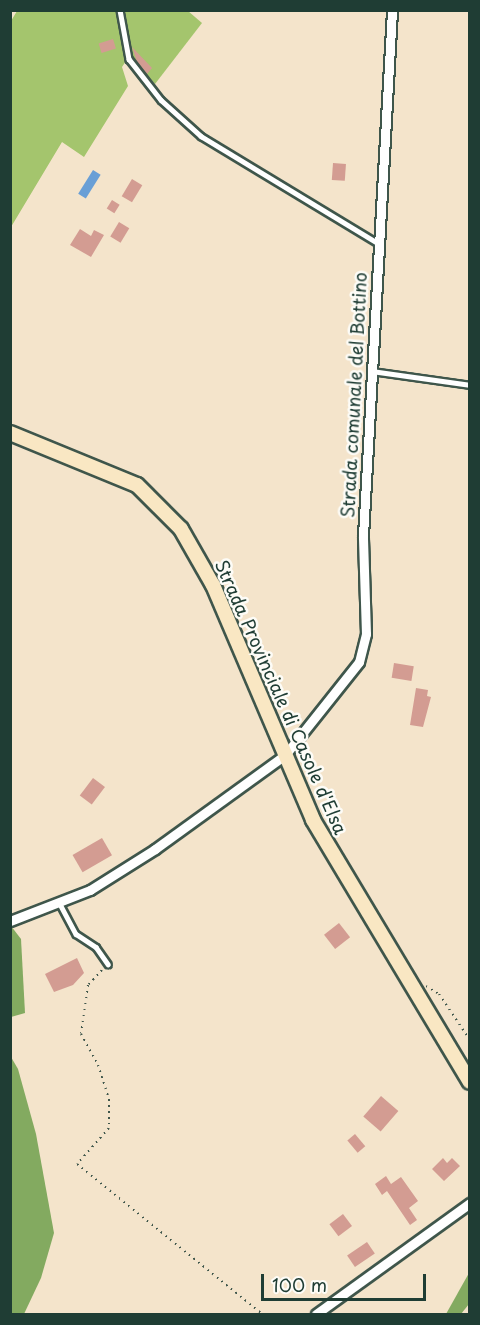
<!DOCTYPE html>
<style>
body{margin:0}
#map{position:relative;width:480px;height:1325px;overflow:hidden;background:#f4e4cb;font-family:"Playpen Sans",sans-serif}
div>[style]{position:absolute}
.green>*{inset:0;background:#a4c56d}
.forest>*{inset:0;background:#83aa60}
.water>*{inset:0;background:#699fd6;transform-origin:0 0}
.building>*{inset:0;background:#d39c92;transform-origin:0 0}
.path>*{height:2px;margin-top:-1px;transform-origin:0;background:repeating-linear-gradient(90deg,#3f564b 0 1.5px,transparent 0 6px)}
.roads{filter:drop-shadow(2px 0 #3f564b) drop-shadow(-2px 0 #3f564b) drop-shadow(0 2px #3f564b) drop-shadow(0 -2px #3f564b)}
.service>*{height:4.5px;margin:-2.25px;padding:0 2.25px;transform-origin:2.25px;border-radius:2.25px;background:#fff}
.minor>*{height:9px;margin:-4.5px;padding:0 4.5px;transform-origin:4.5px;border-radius:4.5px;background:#fff}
.secondary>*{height:14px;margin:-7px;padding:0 7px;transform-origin:7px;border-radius:7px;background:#f9e7c3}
span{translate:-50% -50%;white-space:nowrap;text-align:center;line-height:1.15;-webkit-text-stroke:5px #fdfcf7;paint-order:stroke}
.street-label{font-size:18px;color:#1f3d34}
.frame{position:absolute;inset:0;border:12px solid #1f3d34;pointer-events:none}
.scale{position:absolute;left:261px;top:1274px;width:165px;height:27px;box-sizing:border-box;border:3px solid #1f3d34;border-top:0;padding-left:8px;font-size:18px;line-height:21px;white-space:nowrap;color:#1f3d34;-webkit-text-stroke:4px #fdfcf7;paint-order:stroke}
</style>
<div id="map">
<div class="green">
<i style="clip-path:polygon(17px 11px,116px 11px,126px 61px,122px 67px,128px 86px,84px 157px,62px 142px,11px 227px,11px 21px)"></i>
<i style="clip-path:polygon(124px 11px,188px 11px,202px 23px,155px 84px,138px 67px,130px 52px)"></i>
</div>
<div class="forest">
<i style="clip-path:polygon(11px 926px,21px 939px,25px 1013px,11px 1017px)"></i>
<i style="clip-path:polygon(11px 1057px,18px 1069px,36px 1134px,54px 1233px,41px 1278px,24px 1314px,11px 1314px)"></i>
<i style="clip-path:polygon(469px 1273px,469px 1304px,461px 1314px,446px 1314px)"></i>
</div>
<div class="water">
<i style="left:93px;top:170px;width:9px;height:28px;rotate:32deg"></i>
</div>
<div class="building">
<i style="left:113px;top:39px;width:10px;height:15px;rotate:73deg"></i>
<i style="clip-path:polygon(132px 47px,152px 68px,147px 74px,137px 62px)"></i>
<i style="left:333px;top:163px;width:13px;height:17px;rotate:4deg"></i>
<i style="left:132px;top:179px;width:12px;height:20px;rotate:31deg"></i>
<i style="left:112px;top:200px;width:9px;height:10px;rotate:32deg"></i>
<i style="left:119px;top:222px;width:12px;height:17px;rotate:31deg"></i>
<i style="clip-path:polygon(80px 229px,91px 236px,94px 230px,104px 235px,91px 257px,70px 245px)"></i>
<i style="left:394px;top:663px;width:20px;height:15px;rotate:9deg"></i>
<i style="clip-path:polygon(416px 688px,428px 690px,427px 696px,431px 697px,423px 727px,410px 725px)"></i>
<i style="left:93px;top:778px;width:15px;height:22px;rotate:37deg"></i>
<i style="left:102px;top:838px;width:20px;height:34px;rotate:60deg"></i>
<i style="left:339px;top:923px;width:18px;height:19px;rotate:52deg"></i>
<i style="clip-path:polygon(77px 958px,84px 973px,73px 985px,54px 992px,45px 974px)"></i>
<i style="left:381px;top:1096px;width:23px;height:27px;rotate:41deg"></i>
<i style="left:355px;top:1134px;width:16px;height:10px;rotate:50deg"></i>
<i style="clip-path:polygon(443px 1158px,447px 1163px,452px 1158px,460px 1166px,444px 1181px,432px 1169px)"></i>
<i style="clip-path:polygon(386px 1176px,391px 1184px,401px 1177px,418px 1201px,409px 1208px,417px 1220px,410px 1225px,387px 1191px,382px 1195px,375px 1184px)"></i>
<i style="left:343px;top:1214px;width:15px;height:17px;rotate:53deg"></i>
<i style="left:367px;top:1242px;width:14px;height:24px;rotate:56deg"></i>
</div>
<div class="path">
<i style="left:102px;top:970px;width:21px;rotate:133deg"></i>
<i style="left:88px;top:985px;width:49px;rotate:98.1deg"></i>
<i style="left:81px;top:1034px;width:35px;rotate:61deg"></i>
<i style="left:98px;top:1065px;width:36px;rotate:72deg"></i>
<i style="left:109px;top:1099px;width:29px;rotate:90deg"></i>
<i style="left:109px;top:1128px;width:48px;rotate:131.6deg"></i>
<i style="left:77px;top:1164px;width:238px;rotate:39deg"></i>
<i style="left:426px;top:986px;width:15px;rotate:32deg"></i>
<i style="left:439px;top:994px;width:55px;rotate:56deg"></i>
</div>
<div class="roads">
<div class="service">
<i style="left:120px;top:10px;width:50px;rotate:79.6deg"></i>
<i style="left:129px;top:59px;width:52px;rotate:52deg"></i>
<i style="left:161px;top:100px;width:54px;rotate:42deg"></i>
<i style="left:201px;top:136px;width:208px;rotate:31.2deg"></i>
<i style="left:372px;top:371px;width:99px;rotate:8.1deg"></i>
<i style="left:60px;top:904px;width:34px;rotate:62deg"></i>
<i style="left:76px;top:934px;width:24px;rotate:33deg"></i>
<i style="left:96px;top:947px;width:21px;rotate:55deg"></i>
</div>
<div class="minor">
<i style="left:10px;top:921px;width:86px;rotate:-21.2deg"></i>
<i style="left:90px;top:890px;width:77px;rotate:-32.2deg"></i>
<i style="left:155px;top:849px;width:160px;rotate:-35.9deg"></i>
<i style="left:285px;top:755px;width:119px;rotate:-51.5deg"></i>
<i style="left:359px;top:662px;width:29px;rotate:-76deg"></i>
<i style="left:366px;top:634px;width:98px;rotate:-91.8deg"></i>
<i style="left:363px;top:536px;width:527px;rotate:-86.84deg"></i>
<i style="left:316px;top:1314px;width:190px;rotate:-35.8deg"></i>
</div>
<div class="secondary">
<i style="left:10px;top:433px;width:137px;rotate:22.3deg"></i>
<i style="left:137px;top:485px;width:62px;rotate:45deg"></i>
<i style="left:181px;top:529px;width:64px;rotate:60.3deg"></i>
<i style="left:213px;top:585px;width:255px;rotate:66.9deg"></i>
<i style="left:313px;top:820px;width:305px;rotate:59.1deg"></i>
</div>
</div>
<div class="street-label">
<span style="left:354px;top:395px;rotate:-87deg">Strada comunale del Bottino</span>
<span style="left:281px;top:697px;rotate:66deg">Strada Provinciale di Casole d'Elsa</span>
</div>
<div class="frame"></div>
<div class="scale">100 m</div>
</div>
